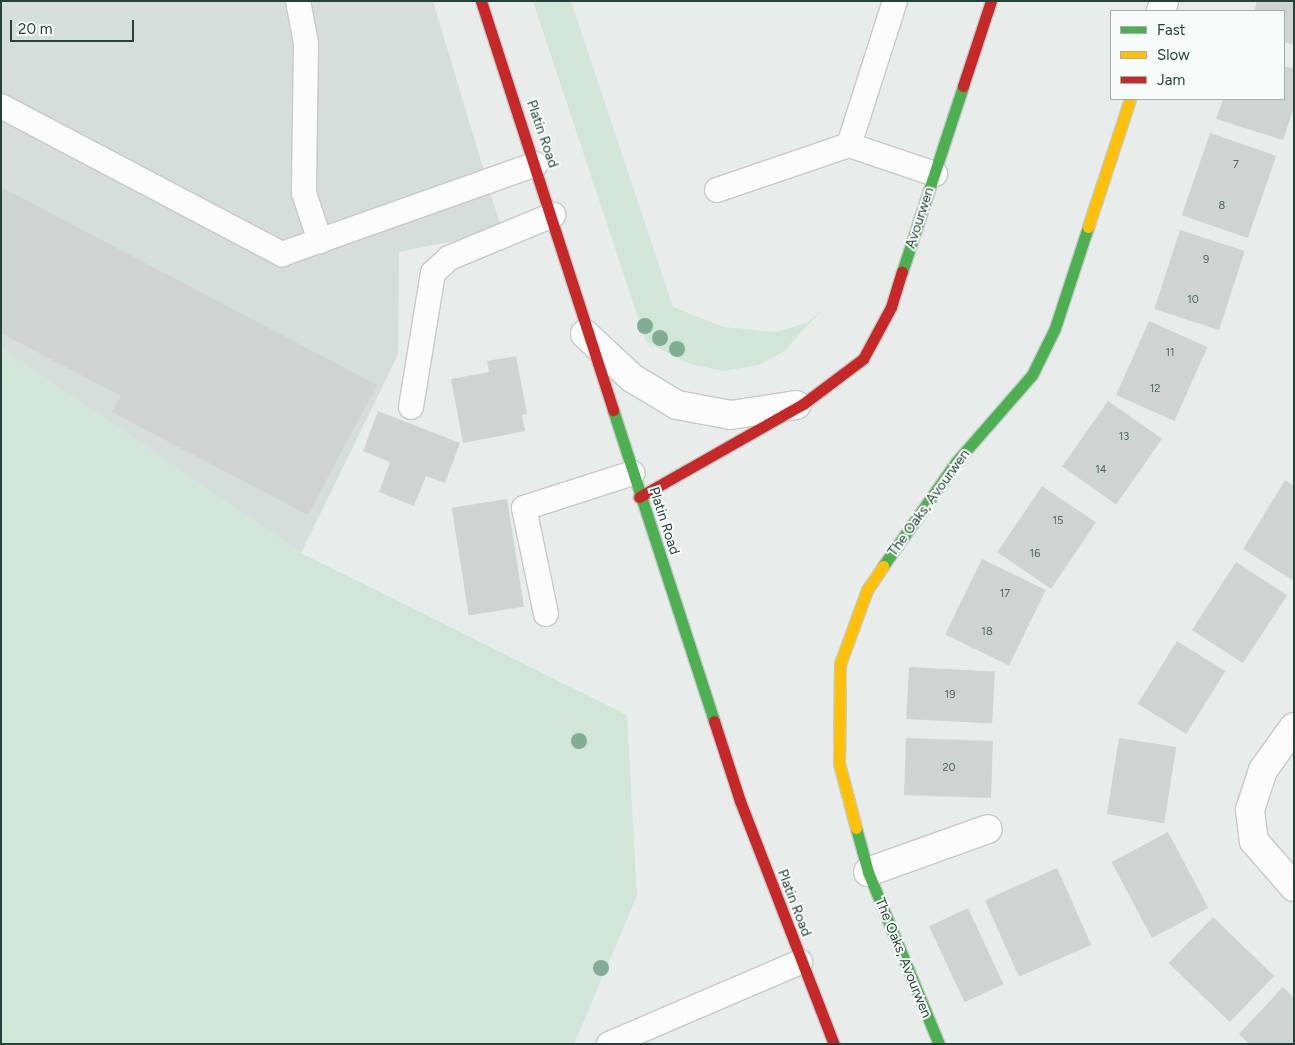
<!DOCTYPE html>
<style>
body{margin:0}
#map{position:relative;width:1295px;height:1045px;overflow:hidden;background:#e8edeb;font-family:Figtree,sans-serif}
div>[style]{position:absolute}
.built>*{inset:0;background:#d6dedb}
.green>*{inset:0;background:#d1e6d8}
.building>*{inset:0;background:#cfd4d2;transform-origin:0 0}
.roads{filter:drop-shadow(1px 0 #c5cac8) drop-shadow(-1px 0 #c5cac8) drop-shadow(0 1px #c5cac8) drop-shadow(0 -1px #c5cac8)}
.lane>*{height:24px;margin:-12px;padding:0 12px;transform-origin:12px;border-radius:12px;background:#fcfcfc}
.street>*{height:28px;margin:-14px;padding:0 14px;transform-origin:14px;border-radius:14px;background:#fcfcfc}
.fast>*{height:11px;margin:-5.5px;padding:0 5.5px;transform-origin:5.5px;border-radius:5.5px;background:#4caf50}
.slow>*{height:11px;margin:-5.5px;padding:0 5.5px;transform-origin:5.5px;border-radius:5.5px;background:#ffc107}
.jam>*{height:11px;margin:-5.5px;padding:0 5.5px;transform-origin:5.5px;border-radius:5.5px;background:#c62828}
.trees>*{width:16px;height:16px;margin:-8px;border-radius:50%;background:#81ae93}
span{translate:-50% -50%;white-space:nowrap;text-align:center;line-height:1.15;-webkit-text-stroke:4px #f7fbf9;paint-order:stroke}
.number-label{font-size:11px;color:#506761}
.number-label span{-webkit-text-stroke-width:0}
.street-label{font-size:14px;color:#24423a}
.frame{position:absolute;inset:0;border:2px solid #24423a;pointer-events:none}
.legend{position:absolute;left:1110px;top:10px;width:175px;height:90px;box-sizing:border-box;background:#f7fbf9;border:1px solid #a3b1ad;margin:0;padding:6px 9px;list-style:none;font-size:15px;color:#24423a}
.legend li{display:flex;align-items:center;gap:10px;height:25px}
.legend b{width:25px;border:1px solid #a3b1ad}
.scale{position:absolute;left:10px;top:20px;width:124px;height:22px;box-sizing:border-box;border:2px solid #24423a;border-top:0;padding-left:6px;font-size:15px;line-height:18px;white-space:nowrap;color:#24423a;-webkit-text-stroke:4px #f7fbf9;paint-order:stroke}
</style>
<div id="map">
<div class="built">
<i style="clip-path:polygon(1px 1px,433px 1px,502px 231px,399px 252px,398px 355px,301px 553px,1px 348px)"></i>
</div>
<div class="green">
<i style="clip-path:polygon(533px 1px,571px 1px,673px 307px,724px 327px,775px 332px,807px 323px,823px 309px,783px 352px,759px 365px,723px 371px,690px 364px,646px 342px)"></i>
<i style="clip-path:polygon(1px 348px,301px 553px,627px 715px,637px 896px,574px 1044px,1px 1044px)"></i>
</div>
<div class="building">
<i style="clip-path:polygon(1257px 1px,1294px 1px,1294px 45px,1284px 42px,1284px 11px,1254px 11px)"></i>
<i style="clip-path:polygon(1284px 66px,1294px 69px,1294px 107px,1283px 140px,1216px 119px,1223px 99px,1284px 99px)"></i>
<i style="left:1210px;top:133px;width:70px;height:87px;rotate:19deg"></i>
<i style="clip-path:polygon(1px 187px,377px 385px,308px 515px,112px 412px,121px 396px,1px 333px)"></i>
<i style="left:1180px;top:230px;width:68px;height:83px;rotate:18deg"></i>
<i style="left:1149px;top:321px;width:64px;height:81px;rotate:24deg"></i>
<i style="clip-path:polygon(516px 356px,527px 414px,522px 415px,525px 431px,463px 443px,451px 379px,489px 372px,487px 361px)"></i>
<i style="left:1108px;top:401px;width:66px;height:80px;rotate:35deg"></i>
<i style="clip-path:polygon(378px 411px,460px 443px,445px 483px,426px 476px,414px 506px,379px 492px,390px 462px,363px 451px)"></i>
<i style="clip-path:polygon(1285px 480px,1294px 486px,1294px 581px,1243px 549px)"></i>
<i style="left:1042px;top:486px;width:65px;height:80px;rotate:34deg"></i>
<i style="left:507px;top:499px;width:109px;height:56px;rotate:81deg"></i>
<i style="left:982px;top:559px;width:71px;height:84px;rotate:26deg"></i>
<i style="left:1236px;top:562px;width:61px;height:81px;rotate:33deg"></i>
<i style="left:1177px;top:641px;width:57px;height:74px;rotate:32deg"></i>
<i style="left:909px;top:667px;width:86px;height:52px;rotate:3deg"></i>
<i style="left:906px;top:738px;width:87px;height:57px;rotate:2deg"></i>
<i style="left:1119px;top:738px;width:58px;height:77px;rotate:9deg"></i>
<i style="left:1168px;top:832px;width:86px;height:64px;rotate:62deg"></i>
<i style="left:1057px;top:868px;width:84px;height:79px;rotate:66deg"></i>
<i style="left:968px;top:908px;width:84px;height:43px;rotate:65deg"></i>
<i style="left:1213px;top:917px;width:85px;height:64px;rotate:44deg"></i>
<i style="clip-path:polygon(1283px 987px,1294px 998px,1294px 1044px,1249px 1044px,1239px 1034px)"></i>
</div>
<div class="roads">
<div class="lane">
<i style="left:298px;top:1px;width:43px;rotate:79.2deg"></i>
<i style="left:306px;top:43px;width:150px;rotate:90.8deg"></i>
<i style="left:304px;top:193px;width:51px;rotate:71.6deg"></i>
<i style="left:1px;top:106px;width:318px;rotate:27.8deg"></i>
<i style="left:282px;top:254px;width:269px;rotate:-19.5deg"></i>
<i style="left:849px;top:145px;width:91px;rotate:18.6deg"></i>
<i style="left:717px;top:190px;width:139px;rotate:-18.8deg"></i>
<i style="left:849px;top:145px;width:151px;rotate:-72.3deg"></i>
<i style="left:411px;top:407px;width:136px;rotate:-80.7deg"></i>
<i style="left:433px;top:273px;width:22px;rotate:-43deg"></i>
<i style="left:449px;top:258px;width:113px;rotate:-22.5deg"></i>
<i style="left:546px;top:614px;width:108px;rotate:-101.7deg"></i>
<i style="left:524px;top:508px;width:114px;rotate:-17.8deg"></i>
<i style="left:609px;top:1044px;width:208px;rotate:-23.2deg"></i>
</div>
<div class="street">
<i style="left:1161px;top:11px;width:10px;rotate:-73deg"></i>
<i style="left:585px;top:334px;width:64px;rotate:43.1deg"></i>
<i style="left:632px;top:378px;width:52px;rotate:31deg"></i>
<i style="left:677px;top:405px;width:55px;rotate:10.5deg"></i>
<i style="left:731px;top:415px;width:66px;rotate:-8.7deg"></i>
<i style="left:1294px;top:727px;width:53px;rotate:125.8deg"></i>
<i style="left:1263px;top:770px;width:42px;rotate:108deg"></i>
<i style="left:1250px;top:810px;width:31px;rotate:83deg"></i>
<i style="left:1254px;top:841px;width:61px;rotate:49deg"></i>
<i style="left:868px;top:872px;width:127px;rotate:-19.7deg"></i>
</div>
<div class="fast">
<i style="left:902px;top:272px;width:196px;rotate:-71.8deg"></i>
<i style="left:613px;top:410px;width:327px;rotate:72deg"></i>
<i style="left:883px;top:566px;width:127px;rotate:-54.9deg"></i>
<i style="left:956px;top:462px;width:116px;rotate:-48.9deg"></i>
<i style="left:1032px;top:375px;width:52px;rotate:-63.9deg"></i>
<i style="left:1055px;top:328px;width:106px;rotate:-71.9deg"></i>
<i style="left:856px;top:828px;width:46px;rotate:74.7deg"></i>
<i style="left:868px;top:872px;width:186px;rotate:67.6deg"></i>
</div>
<div class="slow">
<i style="left:1088px;top:227px;width:135px;rotate:-71.8deg"></i>
<i style="left:856px;top:828px;width:67px;rotate:-104.7deg"></i>
<i style="left:839px;top:763px;width:99px;rotate:-89.4deg"></i>
<i style="left:840px;top:664px;width:79px;rotate:-70deg"></i>
<i style="left:867px;top:590px;width:29px;rotate:-56deg"></i>
</div>
<div class="jam">
<i style="left:481px;top:1px;width:430px;rotate:72.1deg"></i>
<i style="left:963px;top:86px;width:89px;rotate:-71.8deg"></i>
<i style="left:639px;top:497px;width:189px;rotate:-29.6deg"></i>
<i style="left:803px;top:404px;width:75px;rotate:-36.9deg"></i>
<i style="left:863px;top:359px;width:59px;rotate:-61.7deg"></i>
<i style="left:891px;top:307px;width:37px;rotate:-73deg"></i>
<i style="left:714px;top:721px;width:84px;rotate:72deg"></i>
<i style="left:740px;top:801px;width:261px;rotate:68.9deg"></i>
</div>
</div>
<div class="trees">
<i style="left:645px;top:326px"></i>
<i style="left:660px;top:338px"></i>
<i style="left:677px;top:349px"></i>
<i style="left:579px;top:741px"></i>
<i style="left:601px;top:968px"></i>
</div>
<div class="number-label">
<span style="left:1236px;top:165px">7</span>
<span style="left:1222px;top:206px">8</span>
<span style="left:1206px;top:260px">9</span>
<span style="left:1193px;top:300px">10</span>
<span style="left:1170px;top:353px">11</span>
<span style="left:1155px;top:389px">12</span>
<span style="left:1124px;top:437px">13</span>
<span style="left:1101px;top:470px">14</span>
<span style="left:1058px;top:521px">15</span>
<span style="left:1035px;top:554px">16</span>
<span style="left:1005px;top:594px">17</span>
<span style="left:987px;top:632px">18</span>
<span style="left:950px;top:695px">19</span>
<span style="left:949px;top:768px">20</span>
</div>
<div class="street-label">
<span style="left:542px;top:134px;rotate:71deg">Platin Road</span>
<span style="left:920px;top:218px;rotate:-72deg">Avourwen</span>
<span style="left:929px;top:503px;rotate:-54deg">The Oaks, Avourwen</span>
<span style="left:664px;top:521px;rotate:72deg">Platin Road</span>
<span style="left:794px;top:903px;rotate:69deg">Platin Road</span>
<span style="left:903px;top:958px;rotate:68deg">The Oaks, Avourwen</span>
</div>
<div class="frame"></div>
<ul class="legend">
<li><b style="height:6px;background:#4caf50"></b>Fast</li>
<li><b style="height:6px;background:#ffc107"></b>Slow</li>
<li><b style="height:6px;background:#c62828"></b>Jam</li>
</ul>
<div class="scale">20 m</div>
</div>
